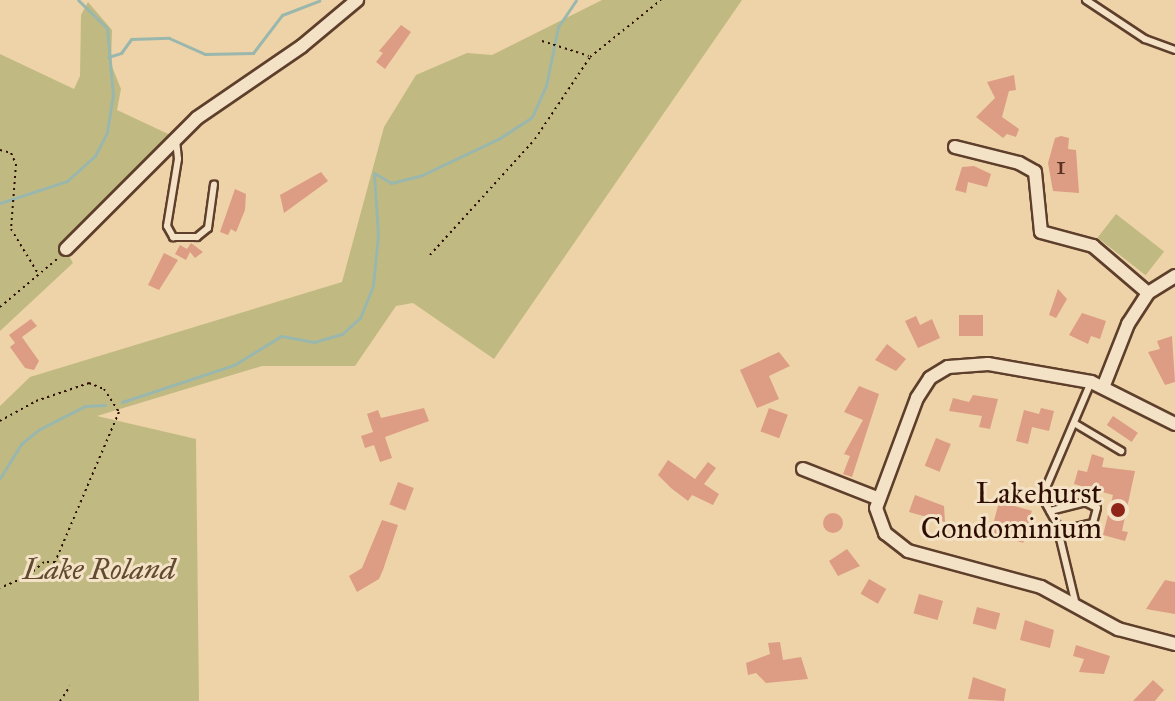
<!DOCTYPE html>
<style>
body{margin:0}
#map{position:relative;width:1175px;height:701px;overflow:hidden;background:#eed3a8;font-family:"IM FELL Great Primer",serif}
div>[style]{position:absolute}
.green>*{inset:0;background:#c0ba82;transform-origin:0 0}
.stream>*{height:3px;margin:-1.5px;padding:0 1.5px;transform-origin:1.5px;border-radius:1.5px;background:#9ab7ad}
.building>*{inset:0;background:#dd9c84;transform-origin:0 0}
.round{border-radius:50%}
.path>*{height:2px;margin-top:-1px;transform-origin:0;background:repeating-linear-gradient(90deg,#2e0e02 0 2px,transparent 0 6px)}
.roads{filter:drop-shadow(2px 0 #5e3f2c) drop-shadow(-2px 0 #5e3f2c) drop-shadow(0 2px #5e3f2c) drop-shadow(0 -2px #5e3f2c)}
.lane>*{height:6px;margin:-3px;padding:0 3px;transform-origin:3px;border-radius:3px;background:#f4e2c6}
.street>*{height:12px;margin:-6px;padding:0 6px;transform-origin:6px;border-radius:6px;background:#f4e2c6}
.dots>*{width:22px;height:22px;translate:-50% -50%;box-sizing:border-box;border:4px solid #f4e2c6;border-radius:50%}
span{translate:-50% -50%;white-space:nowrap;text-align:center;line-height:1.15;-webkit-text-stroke:6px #f4e2c6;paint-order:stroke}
.number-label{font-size:26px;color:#5a3222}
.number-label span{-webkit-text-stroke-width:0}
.poi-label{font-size:30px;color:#2e0e02}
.right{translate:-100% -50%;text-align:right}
.park-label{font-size:30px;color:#614a2f;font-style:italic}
</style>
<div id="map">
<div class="green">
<i style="clip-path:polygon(602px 0,742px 0,494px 359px,413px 303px,396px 306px,355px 366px,262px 366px,97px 416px,196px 439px,199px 701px,0 701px,0 406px,30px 377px,342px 282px,384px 127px,416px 75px,467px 53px,492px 55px)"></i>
<i style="clip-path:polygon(88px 2px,112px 30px,111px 64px,121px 89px,117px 110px,179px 139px,64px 248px,73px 263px,0 331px,0 54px,74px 89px,80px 76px,81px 15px)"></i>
<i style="left:1116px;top:214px;width:61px;height:30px;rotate:38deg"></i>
</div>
<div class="stream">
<i style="left:108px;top:57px;width:14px;rotate:-17deg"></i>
<i style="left:121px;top:53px;width:17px;rotate:-54deg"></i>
<i style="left:131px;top:39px;width:38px;rotate:-2deg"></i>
<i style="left:169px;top:38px;width:39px;rotate:24deg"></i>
<i style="left:205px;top:54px;width:48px;rotate:-1.2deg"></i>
<i style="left:253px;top:53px;width:48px;rotate:-52.7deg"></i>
<i style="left:282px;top:15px;width:40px;rotate:-21deg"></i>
<i style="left:0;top:203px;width:71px;rotate:-18.2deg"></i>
<i style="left:67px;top:181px;width:38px;rotate:-42deg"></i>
<i style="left:95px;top:156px;width:27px;rotate:-63deg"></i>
<i style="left:107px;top:132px;width:36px;rotate:-81deg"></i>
<i style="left:113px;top:96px;width:68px;rotate:-95deg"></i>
<i style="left:107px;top:28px;width:40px;rotate:-136deg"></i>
<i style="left:122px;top:402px;width:118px;rotate:-18.3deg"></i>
<i style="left:234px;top:365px;width:55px;rotate:-31.7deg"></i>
<i style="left:281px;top:336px;width:34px;rotate:10deg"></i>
<i style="left:314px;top:342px;width:29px;rotate:-16deg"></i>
<i style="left:342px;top:334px;width:24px;rotate:-42deg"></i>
<i style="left:360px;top:318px;width:35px;rotate:-68deg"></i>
<i style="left:373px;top:285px;width:50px;rotate:-84.3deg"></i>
<i style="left:378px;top:235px;width:62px;rotate:-93.7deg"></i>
<i style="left:374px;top:173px;width:20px;rotate:30deg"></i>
<i style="left:391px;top:183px;width:30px;rotate:-14deg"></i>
<i style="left:420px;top:176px;width:89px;rotate:-25.4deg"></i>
<i style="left:500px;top:138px;width:38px;rotate:-33deg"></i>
<i style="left:532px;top:117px;width:34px;rotate:-66deg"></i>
<i style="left:546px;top:86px;width:60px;rotate:-78.5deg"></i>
<i style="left:558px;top:27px;width:32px;rotate:-56deg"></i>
<i style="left:0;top:478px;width:40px;rotate:-58deg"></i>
<i style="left:21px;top:444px;width:22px;rotate:-39deg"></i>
<i style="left:38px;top:430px;width:53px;rotate:-27.1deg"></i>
<i style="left:85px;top:406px;width:20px;rotate:-3deg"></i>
</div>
<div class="building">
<i style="clip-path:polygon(401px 25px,411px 32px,385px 69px,376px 62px,383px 53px,379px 51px)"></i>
<i style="clip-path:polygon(1014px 75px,1016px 90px,1009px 91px,1002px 117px,1019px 129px,1016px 137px,1007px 134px,1003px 138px,976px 117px,995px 98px,987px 82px)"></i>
<i style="clip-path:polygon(1061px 136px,1069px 138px,1068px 149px,1076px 150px,1079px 193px,1053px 191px,1048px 163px,1055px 138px)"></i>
<i style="clip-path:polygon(974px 166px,991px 174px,987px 187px,968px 182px,966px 193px,955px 190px,962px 167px)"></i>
<i style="clip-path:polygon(321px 172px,328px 181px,284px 213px,280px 195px)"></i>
<i style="clip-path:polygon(235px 189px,246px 194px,245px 210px,236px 232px,231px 229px,228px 235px,220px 232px)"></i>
<i style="clip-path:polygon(191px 243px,203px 252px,195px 258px,190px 252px,186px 260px,175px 254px,180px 245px,187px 249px)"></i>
<i style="clip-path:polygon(164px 253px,178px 260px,159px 290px,148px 285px)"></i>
<i style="clip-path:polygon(1058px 289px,1067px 299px,1056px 318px,1049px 315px)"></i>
<i style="clip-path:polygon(1082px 313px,1106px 321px,1100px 339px,1091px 336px,1088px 344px,1069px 335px)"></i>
<i style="left:959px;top:315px;width:24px;height:21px"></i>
<i style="clip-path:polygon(916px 316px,920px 325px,932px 319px,940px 338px,918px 348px,905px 321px)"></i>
<i style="clip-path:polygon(31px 319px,37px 326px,22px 337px,39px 361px,34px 370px,25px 368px,10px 347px,15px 343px,9px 335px)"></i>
<i style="clip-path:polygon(1172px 336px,1175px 382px,1165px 385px,1148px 352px,1160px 349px,1157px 341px)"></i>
<i style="clip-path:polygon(887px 344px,906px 359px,896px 371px,875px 360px)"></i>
<i style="clip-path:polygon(779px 352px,790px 366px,769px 376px,779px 399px,757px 408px,740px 370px)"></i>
<i style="clip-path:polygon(859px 386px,879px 394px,852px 477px,843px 474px,850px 456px,844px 454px,863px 420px,844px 412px)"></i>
<i style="clip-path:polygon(973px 395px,998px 399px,990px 429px,979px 427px,982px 416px,949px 411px,953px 398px,969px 402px)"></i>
<i style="clip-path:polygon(424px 408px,429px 421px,385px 437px,392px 458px,380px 462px,374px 445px,365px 448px,361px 436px,373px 432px,367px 414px,378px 410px,381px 418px)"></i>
<i style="left:769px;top:408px;width:20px;height:25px;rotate:20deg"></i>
<i style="clip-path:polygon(1041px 408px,1054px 411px,1049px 431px,1032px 427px,1028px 444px,1016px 441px,1024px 410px,1039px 414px)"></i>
<i style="left:1113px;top:416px;width:30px;height:11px;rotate:34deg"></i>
<i style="left:936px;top:438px;width:16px;height:30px;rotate:22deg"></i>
<i style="clip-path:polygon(1092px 454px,1104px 458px,1102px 467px,1135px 471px,1122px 531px,1128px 532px,1125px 541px,1103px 535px,1113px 495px,1074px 484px,1078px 470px,1087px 472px)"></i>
<i style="clip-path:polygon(668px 460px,695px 479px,708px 462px,716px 468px,704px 484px,719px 494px,713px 505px,692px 495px,688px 501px,671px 488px,658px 475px)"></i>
<i style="left:398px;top:482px;width:17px;height:24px;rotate:21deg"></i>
<i style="clip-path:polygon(915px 495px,944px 506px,945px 522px,909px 512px)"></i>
<i style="left:999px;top:502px;width:34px;height:33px;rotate:15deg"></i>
<i class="round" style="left:823px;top:513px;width:20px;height:20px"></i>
<i style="clip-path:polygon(382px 520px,398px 525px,383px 570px,379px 579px,357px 592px,349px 576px,362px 568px)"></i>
<i style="clip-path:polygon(847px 549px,860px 566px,838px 576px,829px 561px)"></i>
<i style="left:869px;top:579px;width:20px;height:17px;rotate:30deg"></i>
<i style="clip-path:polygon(1165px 580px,1175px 582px,1175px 614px,1146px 609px)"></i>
<i style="left:919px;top:594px;width:25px;height:20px;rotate:16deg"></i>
<i style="left:977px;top:607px;width:24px;height:17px;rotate:15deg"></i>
<i style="clip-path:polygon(1025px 620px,1054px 630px,1050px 648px,1020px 640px)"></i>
<i style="clip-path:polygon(780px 642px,783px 660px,801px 657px,808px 679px,766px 683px,756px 673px,748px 675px,746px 663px,770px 654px,768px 643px)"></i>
<i style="clip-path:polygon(1076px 645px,1110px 656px,1104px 674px,1079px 672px,1084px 659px,1073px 656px)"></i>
<i style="clip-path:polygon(973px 677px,1006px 689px,1004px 701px,968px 699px)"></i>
<i style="clip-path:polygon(1153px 680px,1164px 690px,1155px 701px,1133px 701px)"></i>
</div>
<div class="path">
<i style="left:542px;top:41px;width:49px;rotate:17.7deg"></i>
<i style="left:0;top:150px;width:11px;rotate:15deg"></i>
<i style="left:11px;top:153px;width:12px;rotate:66deg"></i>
<i style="left:16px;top:164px;width:65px;rotate:94.4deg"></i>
<i style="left:11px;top:229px;width:54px;rotate:58.7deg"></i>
<i style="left:430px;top:255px;width:156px;rotate:-47.8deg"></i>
<i style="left:535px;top:139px;width:99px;rotate:-56.1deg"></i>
<i style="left:590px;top:57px;width:91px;rotate:-38.8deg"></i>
<i style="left:0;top:307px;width:75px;rotate:-40.1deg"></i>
<i style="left:0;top:421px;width:41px;rotate:-29.1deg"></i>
<i style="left:36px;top:401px;width:56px;rotate:-18.8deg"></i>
<i style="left:89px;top:383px;width:16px;rotate:22deg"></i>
<i style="left:104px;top:389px;width:27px;rotate:57deg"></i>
<i style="left:119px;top:412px;width:163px;rotate:113.1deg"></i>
<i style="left:55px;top:562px;width:11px;rotate:180deg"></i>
<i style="left:44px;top:562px;width:21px;rotate:139deg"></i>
<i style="left:28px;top:576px;width:30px;rotate:157deg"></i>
<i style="left:60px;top:701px;width:18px;rotate:-56deg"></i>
</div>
<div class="roads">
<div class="lane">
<i style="left:1086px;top:0;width:71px;rotate:33.5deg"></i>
<i style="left:1145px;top:39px;width:32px;rotate:20deg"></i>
<i style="left:176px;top:140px;width:19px;rotate:84deg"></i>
<i style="left:178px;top:159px;width:68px;rotate:99.3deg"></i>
<i style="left:167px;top:226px;width:13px;rotate:61deg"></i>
<i style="left:173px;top:237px;width:24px"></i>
<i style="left:197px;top:237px;width:14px;rotate:-39deg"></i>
<i style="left:208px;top:228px;width:44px;rotate:-82.2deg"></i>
<i style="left:1074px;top:423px;width:55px;rotate:30.8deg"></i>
<i style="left:1050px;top:511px;width:36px;rotate:-14deg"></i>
<i style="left:1085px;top:502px;width:13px;rotate:27deg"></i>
<i style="left:1097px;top:508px;width:16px;rotate:105deg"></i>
<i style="left:1093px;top:523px;width:36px;rotate:167deg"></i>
<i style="left:1075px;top:601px;width:81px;rotate:-103.5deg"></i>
<i style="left:1056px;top:522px;width:29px;rotate:-119deg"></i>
<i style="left:1042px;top:497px;width:125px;rotate:-66.9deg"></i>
</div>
<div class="street">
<i style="left:955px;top:147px;width:66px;rotate:14deg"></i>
<i style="left:1019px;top:163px;width:18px;rotate:29deg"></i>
<i style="left:1035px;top:172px;width:60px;rotate:84.3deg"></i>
<i style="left:1041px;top:232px;width:54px;rotate:15.1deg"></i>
<i style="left:1093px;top:246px;width:72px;rotate:40.5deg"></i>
<i style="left:66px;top:249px;width:185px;rotate:-45deg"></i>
<i style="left:197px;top:118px;width:127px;rotate:-34.4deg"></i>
<i style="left:302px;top:46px;width:72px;rotate:-39.9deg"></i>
<i style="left:1104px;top:385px;width:66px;rotate:-68.5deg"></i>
<i style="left:1128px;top:324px;width:37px;rotate:-57deg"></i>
<i style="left:1148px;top:293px;width:32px;rotate:-32deg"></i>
<i style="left:1175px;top:424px;width:94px;rotate:-153.4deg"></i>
<i style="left:1091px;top:382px;width:105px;rotate:-170.1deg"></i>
<i style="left:988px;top:364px;width:40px;rotate:175.7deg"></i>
<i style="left:948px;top:367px;width:21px;rotate:149deg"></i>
<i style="left:930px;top:378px;width:24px;rotate:123deg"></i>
<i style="left:917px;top:398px;width:117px;rotate:110.4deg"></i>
<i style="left:876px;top:508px;width:27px;rotate:70deg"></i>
<i style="left:885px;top:533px;width:29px;rotate:38deg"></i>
<i style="left:908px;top:551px;width:138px;rotate:15.1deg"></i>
<i style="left:1041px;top:587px;width:88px;rotate:28.6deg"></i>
<i style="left:1118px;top:629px;width:59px;rotate:14.7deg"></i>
<i style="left:803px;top:469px;width:79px;rotate:21.4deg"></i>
</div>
</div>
<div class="dots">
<i style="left:1118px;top:510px;background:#8f2418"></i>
</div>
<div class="number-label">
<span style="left:1061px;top:166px">1</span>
</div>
<div class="poi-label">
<span class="right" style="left:1102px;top:510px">Lakehurst<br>Condominium</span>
</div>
<div class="park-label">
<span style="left:99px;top:569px">Lake Roland</span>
</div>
</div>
